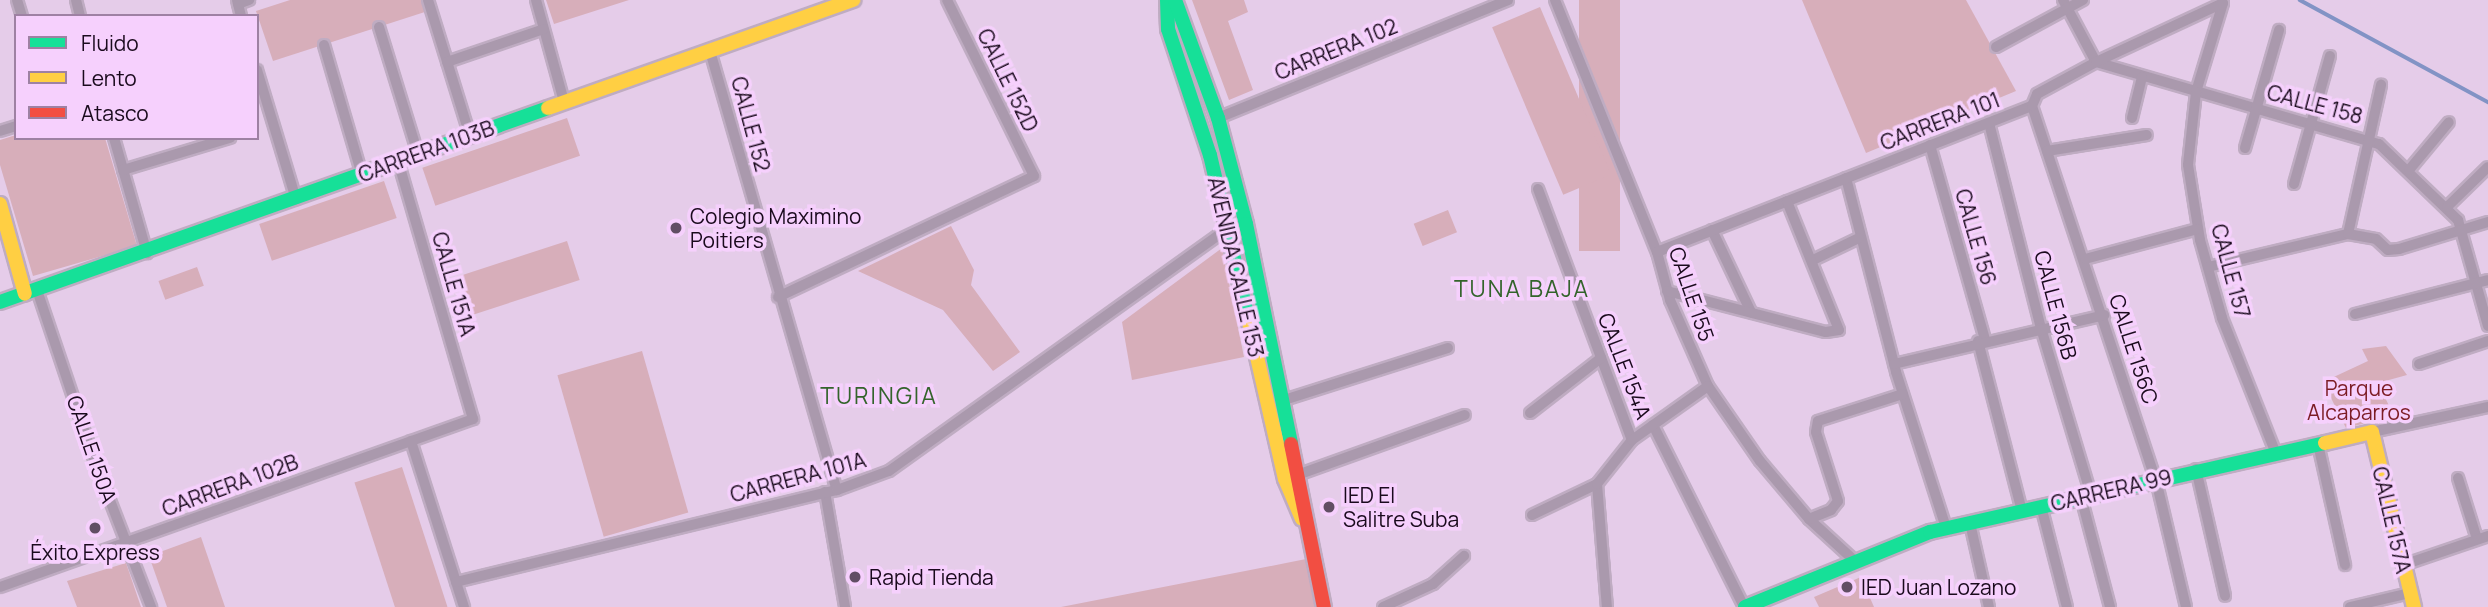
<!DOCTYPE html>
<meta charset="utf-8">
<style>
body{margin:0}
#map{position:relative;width:2488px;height:607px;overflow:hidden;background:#e5cce9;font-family:Manrope,sans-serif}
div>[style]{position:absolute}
.green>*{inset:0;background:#d7aeba;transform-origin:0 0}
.stream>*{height:3.5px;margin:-1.75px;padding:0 1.75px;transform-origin:1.75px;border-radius:1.75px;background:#8293c5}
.roads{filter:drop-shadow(2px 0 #bfacc2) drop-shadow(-2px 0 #bfacc2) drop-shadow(0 2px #bfacc2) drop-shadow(0 -2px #bfacc2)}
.street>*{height:10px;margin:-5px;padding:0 5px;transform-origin:5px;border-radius:5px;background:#aa99ad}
.fast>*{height:14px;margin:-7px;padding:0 7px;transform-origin:7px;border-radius:7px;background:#16e098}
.slow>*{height:14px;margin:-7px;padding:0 7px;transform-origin:7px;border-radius:7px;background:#ffcf43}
.jam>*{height:14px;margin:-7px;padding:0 7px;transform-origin:7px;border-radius:7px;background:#f24e42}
.dots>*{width:19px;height:19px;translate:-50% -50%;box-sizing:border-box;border:4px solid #f6d0fd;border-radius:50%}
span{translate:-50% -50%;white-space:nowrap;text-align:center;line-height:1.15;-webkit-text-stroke:7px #f6d0fd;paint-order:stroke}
.street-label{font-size:21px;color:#1a0a1d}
.poi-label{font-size:21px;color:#1a0a1d}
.left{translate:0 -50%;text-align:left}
.park-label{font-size:21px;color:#7c1c25}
.neighbourhood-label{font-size:23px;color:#34642c;letter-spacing:2px}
.legend{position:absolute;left:14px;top:14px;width:245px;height:126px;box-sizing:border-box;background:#f6d0fd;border:2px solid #9e81a3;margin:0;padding:9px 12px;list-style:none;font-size:21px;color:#1a0a1d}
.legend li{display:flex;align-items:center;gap:14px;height:35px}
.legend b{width:35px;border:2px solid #9e81a3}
</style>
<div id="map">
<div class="green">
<i style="clip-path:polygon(290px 0,428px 0,431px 10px,273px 61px,256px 11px)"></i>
<i style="clip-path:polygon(546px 0,629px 0,554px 24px)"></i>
<i style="clip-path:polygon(1192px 0,1244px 0,1248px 12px,1228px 21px,1253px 90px,1229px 100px)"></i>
<i style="left:1579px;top:0;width:41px;height:251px"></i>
<i style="clip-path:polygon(1802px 0,1966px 0,2016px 91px,1866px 153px)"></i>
<i style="left:1540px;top:7px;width:182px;height:52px;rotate:67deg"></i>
<i style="left:567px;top:118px;width:40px;height:153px;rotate:71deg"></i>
<i style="clip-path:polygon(16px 135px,105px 138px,137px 246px,33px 276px,0 165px,0 140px)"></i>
<i style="left:384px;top:181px;width:39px;height:132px;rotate:71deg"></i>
<i style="left:1448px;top:210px;width:24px;height:37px;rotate:68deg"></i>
<i style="clip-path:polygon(951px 226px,974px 270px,971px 285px,1020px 352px,993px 371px,943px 310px,858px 271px)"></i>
<i style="left:567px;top:241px;width:41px;height:117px;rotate:72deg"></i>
<i style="clip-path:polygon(1222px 248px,1244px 357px,1132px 380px,1122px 322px)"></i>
<i style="left:197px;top:267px;width:20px;height:41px;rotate:70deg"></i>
<i style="clip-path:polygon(2386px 346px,2407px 375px,2378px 383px,2394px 416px,2346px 428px,2323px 382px,2368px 361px,2362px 349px)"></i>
<i style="left:642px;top:351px;width:168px;height:88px;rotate:74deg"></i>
<i style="left:402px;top:467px;width:147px;height:50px;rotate:72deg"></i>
<i style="clip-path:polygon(201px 537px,225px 607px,167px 607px,149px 556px)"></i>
<i style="clip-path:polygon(1306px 559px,1315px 607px,1061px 607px,1286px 563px)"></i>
<i style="clip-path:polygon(126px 563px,141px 607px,77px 607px,67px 581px)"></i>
<i style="clip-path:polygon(1861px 577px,1874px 607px,1819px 607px,1814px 597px)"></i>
</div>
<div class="stream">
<i style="left:2300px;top:0;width:214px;rotate:28.5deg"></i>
</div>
<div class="roads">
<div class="street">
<i style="left:17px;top:0;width:17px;rotate:73deg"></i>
<i style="left:76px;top:0;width:16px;rotate:76deg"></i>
<i style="left:237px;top:0;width:16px;rotate:76deg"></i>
<i style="left:428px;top:0;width:142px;rotate:72.8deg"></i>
<i style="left:536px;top:0;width:106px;rotate:74.6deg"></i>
<i style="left:1555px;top:0;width:272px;rotate:68deg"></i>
<i style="left:1657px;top:252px;width:50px;rotate:74.8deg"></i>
<i style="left:1670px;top:300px;width:94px;rotate:66.2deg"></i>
<i style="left:1708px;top:386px;width:91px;rotate:55.3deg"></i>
<i style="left:1760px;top:461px;width:76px;rotate:49.8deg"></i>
<i style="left:1809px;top:519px;width:64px;rotate:42.5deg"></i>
<i style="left:2063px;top:0;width:70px;rotate:62deg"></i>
<i style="left:2096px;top:62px;width:295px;rotate:16.2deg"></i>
<i style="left:2379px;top:144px;width:110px;rotate:43.9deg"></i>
<i style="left:2458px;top:220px;width:110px;rotate:74.2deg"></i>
<i style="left:2223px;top:3px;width:93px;rotate:106.9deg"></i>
<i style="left:2196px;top:92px;width:73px;rotate:96.3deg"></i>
<i style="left:2188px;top:165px;width:76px;rotate:80.9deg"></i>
<i style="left:2200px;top:240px;width:81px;rotate:74.2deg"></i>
<i style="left:2222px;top:318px;width:143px;rotate:68.3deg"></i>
<i style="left:238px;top:4px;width:12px;rotate:-20deg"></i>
<i style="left:379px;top:27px;width:133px;rotate:72.9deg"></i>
<i style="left:324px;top:45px;width:135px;rotate:73.7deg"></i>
<i style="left:1996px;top:47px;width:99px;rotate:-28.4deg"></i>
<i style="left:710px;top:51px;width:457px;rotate:73.9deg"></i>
<i style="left:447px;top:62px;width:102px;rotate:-18.8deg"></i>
<i style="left:257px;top:70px;width:135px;rotate:73.2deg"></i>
<i style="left:2032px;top:106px;width:394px;rotate:71.7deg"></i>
<i style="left:2156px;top:480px;width:130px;rotate:76.7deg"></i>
<i style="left:1218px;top:118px;width:313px;rotate:-22.1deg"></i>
<i style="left:2132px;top:118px;width:42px;rotate:-76.3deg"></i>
<i style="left:1989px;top:123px;width:211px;rotate:75.8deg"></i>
<i style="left:2041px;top:328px;width:174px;rotate:73.3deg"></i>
<i style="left:0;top:131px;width:17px;rotate:-17deg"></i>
<i style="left:114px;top:138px;width:120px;rotate:74deg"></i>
<i style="left:1930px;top:145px;width:203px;rotate:74.2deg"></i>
<i style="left:2245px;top:148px;width:123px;rotate:-73.9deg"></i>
<i style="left:2047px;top:151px;width:101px;rotate:-9.1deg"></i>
<i style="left:123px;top:170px;width:112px;rotate:-16.7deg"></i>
<i style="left:2409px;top:170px;width:62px;rotate:-50.2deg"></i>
<i style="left:1846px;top:178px;width:200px;rotate:75.5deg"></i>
<i style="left:1896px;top:372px;width:164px;rotate:72.2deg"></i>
<i style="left:2294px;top:184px;width:133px;rotate:-74.3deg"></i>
<i style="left:1538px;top:189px;width:268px;rotate:69.5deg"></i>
<i style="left:2447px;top:207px;width:57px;rotate:-44.3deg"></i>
<i style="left:1712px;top:230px;width:91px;rotate:64.6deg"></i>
<i style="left:2348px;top:234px;width:153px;rotate:-77.5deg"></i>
<i style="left:1657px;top:252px;width:402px;rotate:-21.3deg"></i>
<i style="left:2032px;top:106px;width:13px;rotate:-67deg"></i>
<i style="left:2037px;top:94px;width:67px;rotate:-28.5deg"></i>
<i style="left:2096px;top:62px;width:140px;rotate:-24.9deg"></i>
<i style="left:2085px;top:259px;width:117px;rotate:-14.9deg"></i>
<i style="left:1813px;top:260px;width:51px;rotate:-25.6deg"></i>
<i style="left:2208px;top:267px;width:144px;rotate:-13.3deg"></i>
<i style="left:2348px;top:234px;width:28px;rotate:10deg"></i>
<i style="left:2376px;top:239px;width:16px;rotate:43deg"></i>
<i style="left:2388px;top:250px;width:11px;rotate:-5deg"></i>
<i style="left:2399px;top:249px;width:93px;rotate:-16.9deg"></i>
<i style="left:37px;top:290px;width:178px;rotate:71.4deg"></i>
<i style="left:94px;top:459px;width:159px;rotate:68.9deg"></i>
<i style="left:1667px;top:291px;width:164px;rotate:14.5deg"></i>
<i style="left:1826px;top:332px;width:13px;rotate:-9deg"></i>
<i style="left:1839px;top:330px;width:139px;rotate:-112deg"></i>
<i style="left:778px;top:297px;width:283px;rotate:-25.3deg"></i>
<i style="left:1034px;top:176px;width:196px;rotate:-116.3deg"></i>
<i style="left:2355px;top:314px;width:137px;rotate:-14.3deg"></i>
<i style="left:1978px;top:341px;width:176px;rotate:75.5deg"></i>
<i style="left:1894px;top:364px;width:216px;rotate:-13.1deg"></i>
<i style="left:2419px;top:364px;width:73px;rotate:-18.4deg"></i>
<i style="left:1284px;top:400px;width:172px;rotate:-17.6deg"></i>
<i style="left:1530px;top:413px;width:90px;rotate:-37.8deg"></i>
<i style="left:1653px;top:425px;width:203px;rotate:63.4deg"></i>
<i style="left:2372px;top:432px;width:119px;rotate:-12.2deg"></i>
<i style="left:411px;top:441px;width:174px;rotate:72.3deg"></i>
<i style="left:2318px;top:444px;width:124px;rotate:77.4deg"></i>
<i style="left:2196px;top:469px;width:130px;rotate:77.1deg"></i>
<i style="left:1300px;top:474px;width:175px;rotate:-19.7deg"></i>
<i style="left:2458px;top:478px;width:64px;rotate:72.7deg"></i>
<i style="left:1597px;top:484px;width:123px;rotate:85.4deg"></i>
<i style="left:825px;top:492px;width:117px;rotate:80.1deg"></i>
<i style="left:2081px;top:497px;width:114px;rotate:75.2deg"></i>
<i style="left:2041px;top:506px;width:104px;rotate:75.6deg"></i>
<i style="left:1532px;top:515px;width:72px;rotate:-25.5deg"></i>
<i style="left:1597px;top:484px;width:56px;rotate:-51.5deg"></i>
<i style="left:1632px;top:440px;width:93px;rotate:-35.4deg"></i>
<i style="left:1809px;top:519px;width:24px;rotate:-22deg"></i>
<i style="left:1831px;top:510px;width:11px;rotate:-52deg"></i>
<i style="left:1838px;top:501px;width:72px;rotate:-107.7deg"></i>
<i style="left:1816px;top:432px;width:11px;rotate:-80deg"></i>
<i style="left:1818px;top:421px;width:89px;rotate:-17.6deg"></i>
<i style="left:1970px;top:523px;width:86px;rotate:77.3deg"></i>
<i style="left:2403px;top:565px;width:90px;rotate:-18.8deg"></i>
<i style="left:456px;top:582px;width:392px;rotate:-13.6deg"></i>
<i style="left:837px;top:490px;width:55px;rotate:-20.1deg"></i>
<i style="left:889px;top:471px;width:417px;rotate:-35.6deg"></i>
<i style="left:1228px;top:228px;width:18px;rotate:-13deg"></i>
<i style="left:0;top:587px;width:502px;rotate:-19.55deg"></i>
<i style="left:473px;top:419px;width:269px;rotate:-106.2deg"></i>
<i style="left:1383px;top:607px;width:55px;rotate:-24.7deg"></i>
<i style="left:1433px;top:584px;width:42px;rotate:-42.1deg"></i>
<i style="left:2350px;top:607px;width:62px;rotate:-13.1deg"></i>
</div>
<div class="fast">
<i style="left:1167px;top:0;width:29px;rotate:88deg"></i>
<i style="left:1168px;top:29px;width:133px;rotate:71.6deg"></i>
<i style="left:1210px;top:155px;width:171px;rotate:76.9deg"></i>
<i style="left:1175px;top:0;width:126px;rotate:70deg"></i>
<i style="left:1218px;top:118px;width:110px;rotate:75.2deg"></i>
<i style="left:1246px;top:224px;width:225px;rotate:78.4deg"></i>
<i style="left:0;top:302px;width:581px;rotate:-19.49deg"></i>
<i style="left:1745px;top:607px;width:200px;rotate:-22.1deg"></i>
<i style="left:1930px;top:532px;width:405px;rotate:-12.7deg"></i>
</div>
<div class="slow">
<i style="left:548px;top:108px;width:324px;rotate:-19.5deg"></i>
<i style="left:0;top:204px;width:93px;rotate:74.5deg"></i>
<i style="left:1249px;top:322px;width:161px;rotate:77.1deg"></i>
<i style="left:1285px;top:479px;width:43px;rotate:67deg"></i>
<i style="left:2325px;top:443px;width:48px;rotate:-13.2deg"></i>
<i style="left:2372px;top:432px;width:180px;rotate:76.5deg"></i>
</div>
<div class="jam">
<i style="left:1291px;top:444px;width:166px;rotate:78.6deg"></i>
</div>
</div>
<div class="dots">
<i style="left:676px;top:228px;background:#614e64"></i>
<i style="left:1329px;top:507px;background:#614e64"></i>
<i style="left:95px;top:528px;background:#614e64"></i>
<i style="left:855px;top:577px;background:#614e64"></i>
<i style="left:1847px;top:587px;background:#614e64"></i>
</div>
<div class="street-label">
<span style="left:1336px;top:49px;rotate:-22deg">CARRERA 102</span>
<span style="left:1008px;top:80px;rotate:64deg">CALLE 152D</span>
<span style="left:2315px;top:104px;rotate:15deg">CALLE 158</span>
<span style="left:1940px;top:121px;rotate:-21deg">CARRERA 101</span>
<span style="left:751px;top:124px;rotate:75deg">CALLE 152</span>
<span style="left:426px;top:151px;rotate:-20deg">CARRERA 103B</span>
<span style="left:1976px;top:237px;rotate:74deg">CALLE 156</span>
<span style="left:1236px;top:267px;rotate:77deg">AVENIDA CALLE 153</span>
<span style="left:2231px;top:271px;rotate:75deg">CALLE 157</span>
<span style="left:454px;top:284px;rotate:74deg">CALLE 151A</span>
<span style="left:1692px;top:294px;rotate:71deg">CALLE 155</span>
<span style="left:2056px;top:305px;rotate:75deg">CALLE 156B</span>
<span style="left:2134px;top:349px;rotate:72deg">CALLE 156C</span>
<span style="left:1625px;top:366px;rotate:69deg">CALLE 154A</span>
<span style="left:92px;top:449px;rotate:71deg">CALLE 150A</span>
<span style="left:798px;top:477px;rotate:-15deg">CARRERA 101A</span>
<span style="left:230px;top:485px;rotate:-20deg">CARRERA 102B</span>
<span style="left:2111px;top:490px;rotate:-13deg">CARRERA 99</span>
<span style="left:2392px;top:520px;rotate:77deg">CALLE 157A</span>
</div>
<div class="poi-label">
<span class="left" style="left:690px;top:228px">Colegio Maximino<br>Poitiers</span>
<span class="left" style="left:1343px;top:507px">IED El<br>Salitre Suba</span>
<span style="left:95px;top:552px">Éxito Express</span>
<span class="left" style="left:869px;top:577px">Rapid Tienda</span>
<span class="left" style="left:1861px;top:587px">IED Juan Lozano</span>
</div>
<div class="park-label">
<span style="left:2359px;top:400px">Parque<br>Alcaparros</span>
</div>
<div class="neighbourhood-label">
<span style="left:1522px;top:288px">TUNA BAJA</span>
<span style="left:879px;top:395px">TURINGIA</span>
</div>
<ul class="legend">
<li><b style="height:9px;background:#16e098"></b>Fluido</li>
<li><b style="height:9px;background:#ffcf43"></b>Lento</li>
<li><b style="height:9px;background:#f24e42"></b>Atasco</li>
</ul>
</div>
